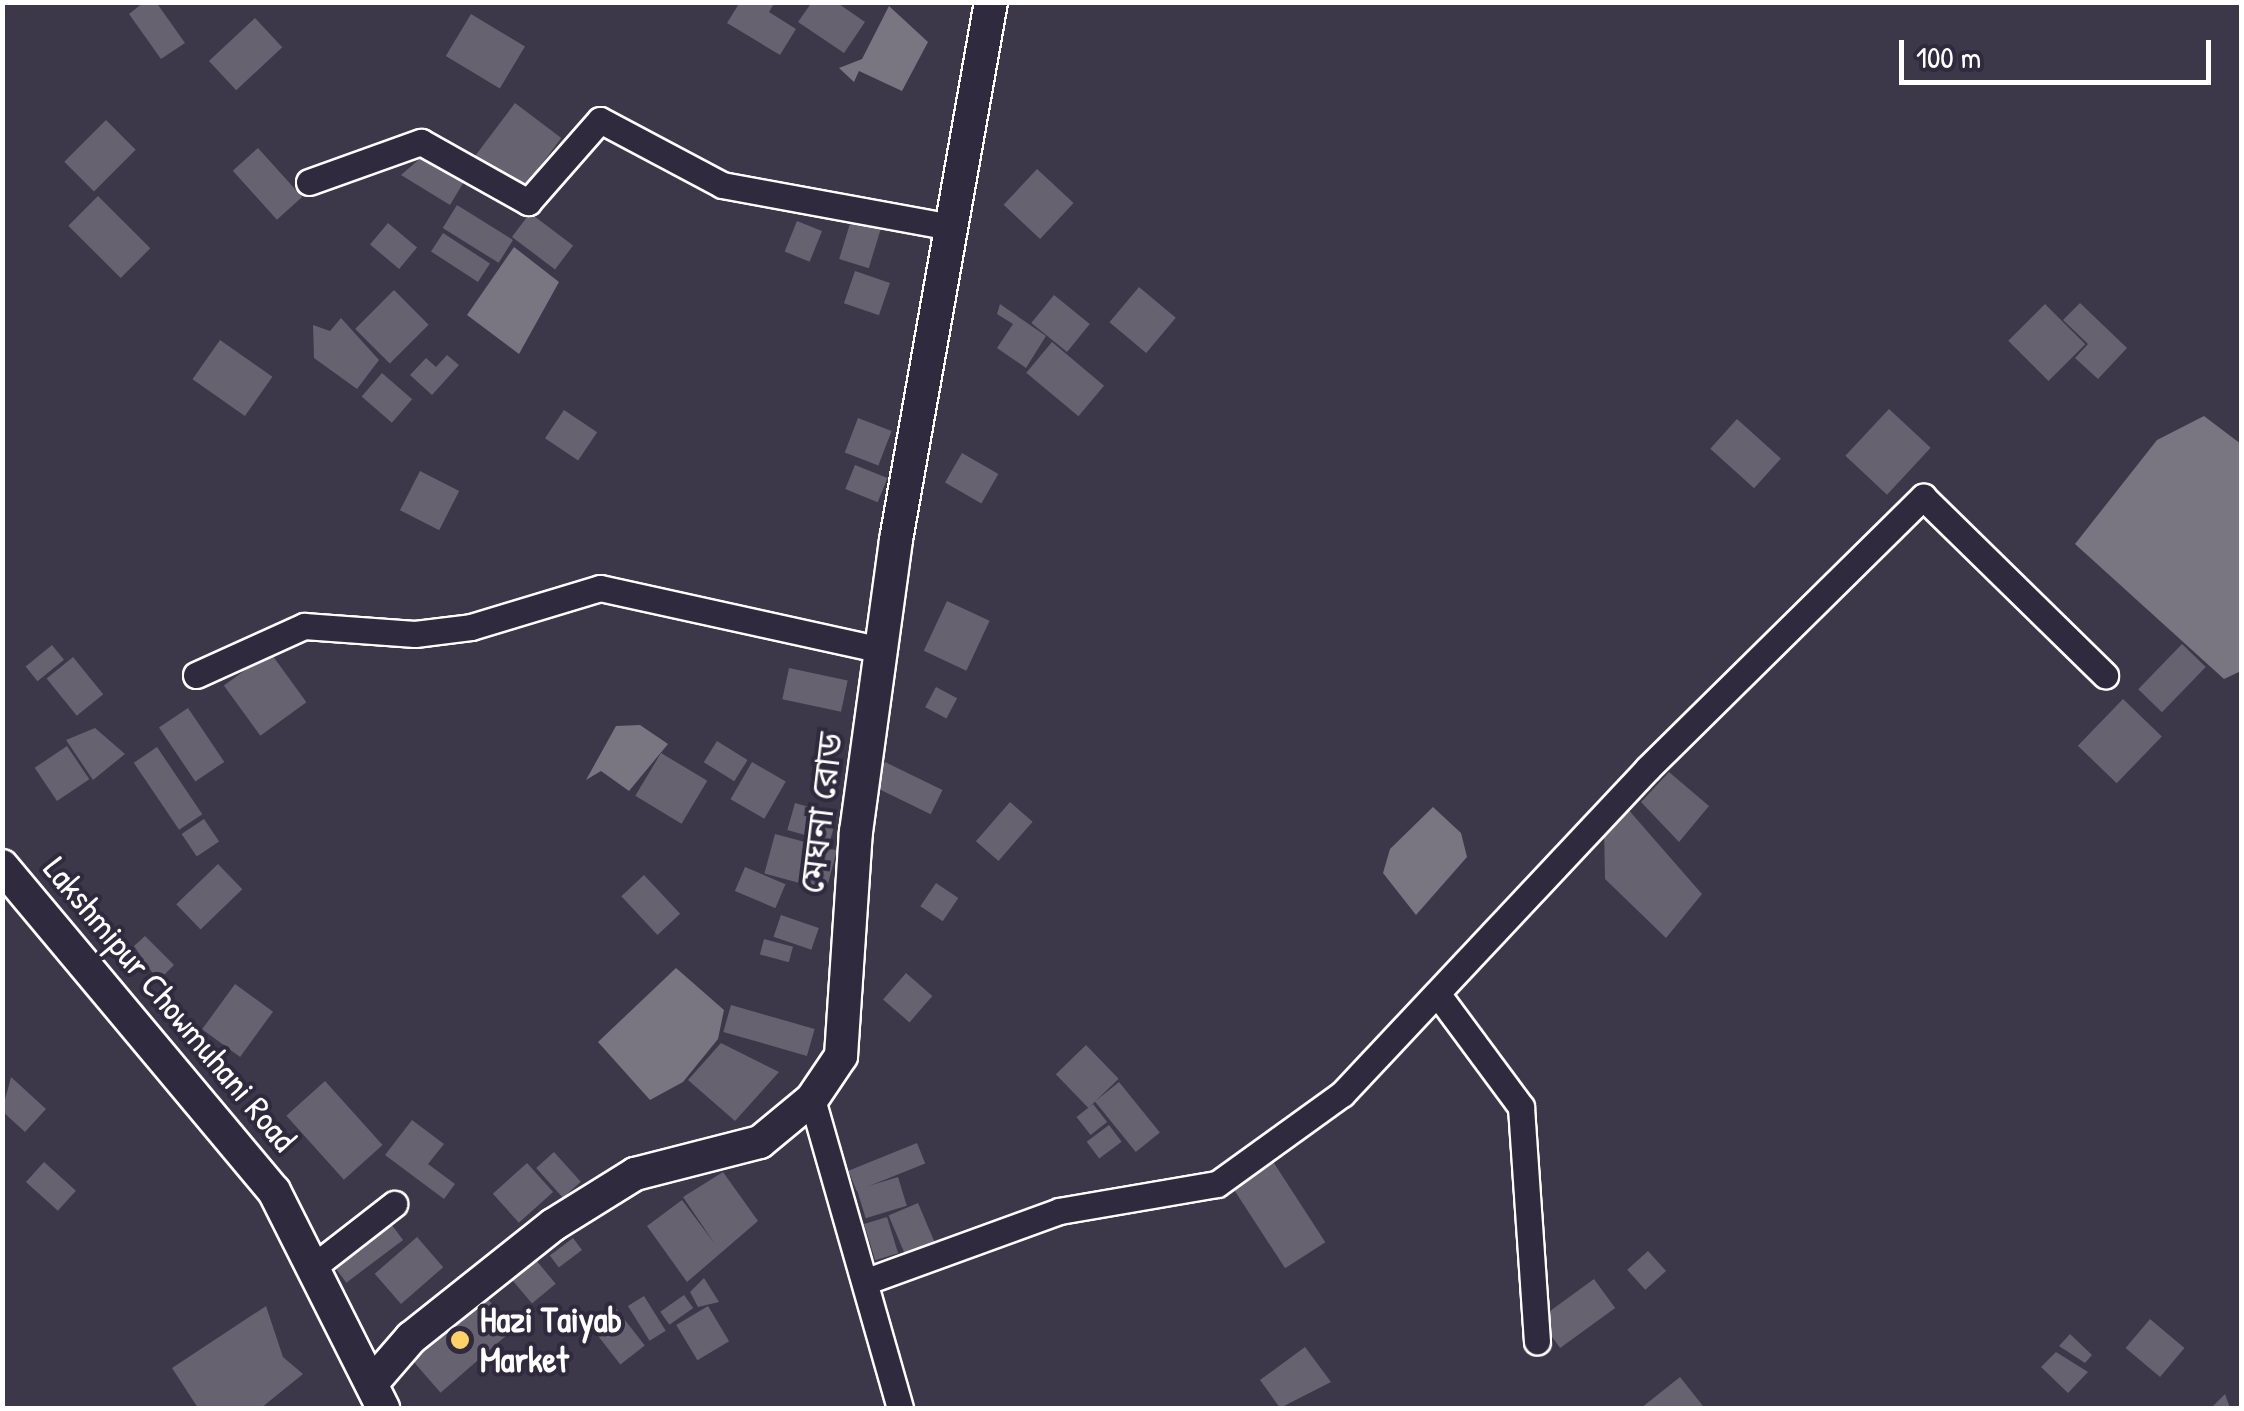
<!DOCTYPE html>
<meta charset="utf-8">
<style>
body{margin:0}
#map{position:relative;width:2244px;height:1411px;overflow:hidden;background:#3c3749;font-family:"Patrick Hand","Noto Sans Bengali",sans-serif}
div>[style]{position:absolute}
.water>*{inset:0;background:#797682}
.building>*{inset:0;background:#666270;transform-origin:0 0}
.roads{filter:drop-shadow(2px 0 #fff) drop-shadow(-2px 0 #fff) drop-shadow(0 2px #fff) drop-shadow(0 -2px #fff)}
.minor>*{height:25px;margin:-12.5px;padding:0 12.5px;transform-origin:12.5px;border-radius:12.5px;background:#2f2a3d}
.major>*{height:32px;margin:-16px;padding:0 16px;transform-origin:16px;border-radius:16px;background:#2f2a3d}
.dots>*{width:28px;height:28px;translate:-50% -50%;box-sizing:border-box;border:5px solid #2f2a3d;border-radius:50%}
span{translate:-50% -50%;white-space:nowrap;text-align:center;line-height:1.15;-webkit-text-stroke:8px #2f2a3d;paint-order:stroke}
.street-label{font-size:35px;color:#fff}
.poi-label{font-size:35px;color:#fff;font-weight:700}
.left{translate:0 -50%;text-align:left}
.frame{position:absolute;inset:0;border:5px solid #fff;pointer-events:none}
.scale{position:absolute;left:1899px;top:40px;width:312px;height:45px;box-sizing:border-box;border:5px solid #fff;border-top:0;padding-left:12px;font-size:30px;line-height:35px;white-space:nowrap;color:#fff;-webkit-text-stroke:8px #2f2a3d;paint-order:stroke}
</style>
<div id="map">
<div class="water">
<i style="clip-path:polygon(889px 6px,928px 42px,902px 91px,859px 71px,854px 82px,839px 68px,862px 59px)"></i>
<i style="clip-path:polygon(514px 247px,559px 282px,519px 354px,467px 315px)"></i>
<i style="clip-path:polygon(2204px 416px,2241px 444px,2241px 671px,2224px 679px,2075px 544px,2157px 440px)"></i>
<i style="clip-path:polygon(640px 725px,668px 744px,629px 791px,601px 771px,586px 780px,616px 726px)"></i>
<i style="clip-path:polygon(1433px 807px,1461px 833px,1467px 857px,1416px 915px,1383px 873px,1390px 849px)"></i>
<i style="clip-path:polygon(676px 968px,724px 1010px,718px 1039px,683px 1082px,650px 1100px,598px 1042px)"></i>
</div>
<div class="building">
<i style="clip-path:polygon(144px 2px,156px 2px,185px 43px,161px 59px,129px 14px)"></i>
<i style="clip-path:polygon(740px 2px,775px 2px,769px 12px,796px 29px,780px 55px,727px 23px)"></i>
<i style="clip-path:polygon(812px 2px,836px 2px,865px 22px,844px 53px,798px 22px)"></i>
<i style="left:471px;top:14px;width:63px;height:49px;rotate:31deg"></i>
<i style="left:255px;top:18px;width:40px;height:63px;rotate:47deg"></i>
<i style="left:515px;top:103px;width:58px;height:67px;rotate:37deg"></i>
<i style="left:106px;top:120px;width:42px;height:59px;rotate:45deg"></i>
<i style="left:258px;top:148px;width:66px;height:34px;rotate:48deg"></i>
<i style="clip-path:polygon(424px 155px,465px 180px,450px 205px,401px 175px)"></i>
<i style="left:1037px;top:169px;width:50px;height:49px;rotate:43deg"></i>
<i style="left:98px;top:196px;width:74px;height:42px;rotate:45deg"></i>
<i style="left:457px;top:205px;width:66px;height:27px;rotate:32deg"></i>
<i style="left:530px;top:213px;width:54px;height:30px;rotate:37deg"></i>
<i style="left:852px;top:217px;width:31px;height:44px;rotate:17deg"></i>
<i style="left:797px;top:221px;width:27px;height:33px;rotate:22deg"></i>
<i style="left:388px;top:223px;width:38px;height:28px;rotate:40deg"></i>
<i style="left:443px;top:233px;width:56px;height:22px;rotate:33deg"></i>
<i style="left:855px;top:271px;width:37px;height:34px;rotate:19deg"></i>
<i style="left:1139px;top:287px;width:48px;height:46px;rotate:40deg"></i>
<i style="left:394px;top:290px;width:49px;height:55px;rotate:45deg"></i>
<i style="left:1054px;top:295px;width:46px;height:36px;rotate:39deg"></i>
<i style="clip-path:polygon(2080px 303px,2127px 348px,2098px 379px,2075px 358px,2088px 344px,2063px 320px)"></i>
<i style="clip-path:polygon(1000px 304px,1046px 336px,1026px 368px,997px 348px,1013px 324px,997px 314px)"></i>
<i style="left:2045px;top:304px;width:57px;height:52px;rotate:45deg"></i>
<i style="clip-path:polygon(341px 318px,379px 360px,357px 389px,314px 358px,313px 325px,330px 331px)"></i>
<i style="left:220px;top:340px;width:64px;height:48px;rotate:35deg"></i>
<i style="left:1052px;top:342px;width:68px;height:40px;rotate:40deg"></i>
<i style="clip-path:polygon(447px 355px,459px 365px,432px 395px,410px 375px,426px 358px,436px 367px)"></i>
<i style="left:382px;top:373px;width:40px;height:31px;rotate:41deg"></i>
<i style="left:1889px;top:409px;width:57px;height:64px;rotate:43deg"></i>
<i style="left:564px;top:410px;width:40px;height:34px;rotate:34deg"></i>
<i style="left:858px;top:418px;width:36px;height:37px;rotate:21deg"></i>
<i style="left:1737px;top:419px;width:59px;height:40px;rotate:42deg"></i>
<i style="left:962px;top:453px;width:42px;height:34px;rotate:30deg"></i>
<i style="left:855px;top:465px;width:35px;height:26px;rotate:22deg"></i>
<i style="left:420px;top:471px;width:44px;height:44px;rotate:27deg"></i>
<i style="left:947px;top:601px;width:47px;height:55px;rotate:25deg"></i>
<i style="left:2182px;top:644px;width:33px;height:63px;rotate:44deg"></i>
<i style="left:52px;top:645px;width:19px;height:34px;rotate:51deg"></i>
<i style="left:270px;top:652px;width:62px;height:57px;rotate:54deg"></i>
<i style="left:73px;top:657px;width:48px;height:34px;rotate:51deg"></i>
<i style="left:789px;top:668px;width:60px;height:32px;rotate:12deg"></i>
<i style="left:936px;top:687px;width:24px;height:23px;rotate:28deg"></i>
<i style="left:2123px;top:699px;width:54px;height:65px;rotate:44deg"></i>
<i style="left:188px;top:708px;width:65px;height:35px;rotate:56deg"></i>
<i style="clip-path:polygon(95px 728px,125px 754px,93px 780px,66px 740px)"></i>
<i style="left:717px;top:741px;width:36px;height:25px;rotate:32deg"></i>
<i style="left:67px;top:746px;width:40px;height:39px;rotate:56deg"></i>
<i style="left:157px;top:747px;width:81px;height:28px;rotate:56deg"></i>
<i style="left:661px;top:753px;width:54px;height:50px;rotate:31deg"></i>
<i style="left:752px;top:762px;width:39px;height:43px;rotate:30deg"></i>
<i style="left:885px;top:762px;width:64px;height:27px;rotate:26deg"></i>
<i style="clip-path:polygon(1669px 772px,1709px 806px,1679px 842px,1641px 802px)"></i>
<i style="left:1010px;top:802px;width:30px;height:52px;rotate:41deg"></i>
<i style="left:795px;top:803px;width:44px;height:28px;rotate:16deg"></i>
<i style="clip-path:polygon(1626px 807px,1702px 894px,1666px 938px,1605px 879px,1604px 830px)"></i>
<i style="left:204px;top:819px;width:27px;height:27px;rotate:56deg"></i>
<i style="left:775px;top:834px;width:64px;height:41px;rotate:15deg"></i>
<i style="left:218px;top:864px;width:35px;height:58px;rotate:46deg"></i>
<i style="left:745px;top:867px;width:44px;height:26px;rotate:23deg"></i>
<i style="left:644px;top:875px;width:53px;height:31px;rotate:47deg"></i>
<i style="left:936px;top:883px;width:27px;height:28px;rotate:34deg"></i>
<i style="left:781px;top:915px;width:40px;height:23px;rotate:19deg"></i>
<i style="clip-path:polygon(145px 936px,174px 965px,158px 981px,134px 946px)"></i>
<i style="left:764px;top:939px;width:30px;height:16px;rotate:15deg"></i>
<i style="left:906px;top:973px;width:35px;height:35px;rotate:41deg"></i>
<i style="left:235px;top:984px;width:47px;height:56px;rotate:36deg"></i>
<i style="left:731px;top:1005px;width:87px;height:28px;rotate:16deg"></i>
<i style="clip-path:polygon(721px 1043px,779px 1072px,735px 1121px,688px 1080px)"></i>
<i style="left:1086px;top:1045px;width:47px;height:42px;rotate:46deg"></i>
<i style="clip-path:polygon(11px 1077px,46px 1109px,25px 1132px,2px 1111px)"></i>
<i style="left:325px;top:1081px;width:86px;height:52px;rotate:48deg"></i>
<i style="left:1119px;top:1082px;width:65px;height:31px;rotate:51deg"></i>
<i style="left:1093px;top:1104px;width:23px;height:21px;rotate:52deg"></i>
<i style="clip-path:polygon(412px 1120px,444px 1144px,428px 1164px,455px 1184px,444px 1199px,385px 1155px)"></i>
<i style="left:1109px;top:1125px;width:21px;height:28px;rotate:53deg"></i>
<i style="left:917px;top:1143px;width:22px;height:74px;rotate:68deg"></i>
<i style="left:554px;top:1152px;width:40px;height:24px;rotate:48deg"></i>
<i style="left:1272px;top:1160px;width:98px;height:48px;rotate:57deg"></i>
<i style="left:44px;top:1162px;width:43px;height:27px;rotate:42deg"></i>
<i style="left:527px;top:1163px;width:39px;height:46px;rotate:48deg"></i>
<i style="clip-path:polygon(723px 1172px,758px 1221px,687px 1282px,647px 1226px,682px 1200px,715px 1244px,683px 1197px)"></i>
<i style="left:898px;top:1177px;width:30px;height:43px;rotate:73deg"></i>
<i style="left:918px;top:1203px;width:48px;height:32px;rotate:67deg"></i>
<i style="left:379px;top:1208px;width:40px;height:71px;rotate:53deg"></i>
<i style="left:887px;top:1217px;width:38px;height:24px;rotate:73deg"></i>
<i style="left:417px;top:1237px;width:40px;height:56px;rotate:49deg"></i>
<i style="left:573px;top:1238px;width:15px;height:29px;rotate:53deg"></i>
<i style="left:1648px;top:1251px;width:27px;height:28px;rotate:48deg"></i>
<i style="left:530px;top:1253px;width:40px;height:31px;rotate:50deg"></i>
<i style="clip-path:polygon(704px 1278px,719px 1302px,698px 1307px,690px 1292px)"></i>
<i style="left:1594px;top:1279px;width:36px;height:68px;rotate:54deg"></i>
<i style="left:479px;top:1289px;width:53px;height:97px;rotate:49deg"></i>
<i style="left:684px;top:1295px;width:16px;height:29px;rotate:55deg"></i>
<i style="left:644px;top:1296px;width:41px;height:19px;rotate:58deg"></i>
<i style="clip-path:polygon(266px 1306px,283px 1357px,303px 1374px,261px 1408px,198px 1408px,172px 1368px)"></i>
<i style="left:614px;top:1306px;width:50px;height:31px;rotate:52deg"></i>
<i style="left:708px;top:1306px;width:41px;height:37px;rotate:59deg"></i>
<i style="left:2150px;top:1319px;width:45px;height:38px;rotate:40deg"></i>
<i style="clip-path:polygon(2070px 1334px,2092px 1355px,2085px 1363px,2059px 1346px)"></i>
<i style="clip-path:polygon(1305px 1347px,1331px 1382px,1280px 1408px,1260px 1380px)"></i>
<i style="clip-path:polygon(2056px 1352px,2088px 1372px,2068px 1393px,2041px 1367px)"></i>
<i style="clip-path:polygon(1680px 1377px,1703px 1406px,1641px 1408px)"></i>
<i style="clip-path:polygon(2225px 1394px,2230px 1408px,2211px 1408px)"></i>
</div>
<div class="roads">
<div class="minor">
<i style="left:309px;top:182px;width:119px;rotate:-19.7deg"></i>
<i style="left:421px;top:142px;width:123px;rotate:29.3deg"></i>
<i style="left:528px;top:202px;width:109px;rotate:-48.7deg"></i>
<i style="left:600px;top:120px;width:138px;rotate:28deg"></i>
<i style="left:722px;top:185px;width:228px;rotate:10.4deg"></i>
<i style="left:196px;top:675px;width:119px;rotate:-24.4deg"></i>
<i style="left:304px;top:626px;width:111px;rotate:4.1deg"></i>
<i style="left:415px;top:634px;width:56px;rotate:-7.1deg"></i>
<i style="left:471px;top:627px;width:135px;rotate:-16.8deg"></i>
<i style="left:600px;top:588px;width:288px;rotate:12.4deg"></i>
<i style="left:1439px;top:996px;width:138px;rotate:53.5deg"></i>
<i style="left:1521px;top:1107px;width:235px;rotate:86.1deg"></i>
<i style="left:812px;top:1099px;width:321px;rotate:74.1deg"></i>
<i style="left:317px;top:1264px;width:98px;rotate:-37.9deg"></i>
<i style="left:867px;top:1281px;width:204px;rotate:-20deg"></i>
<i style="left:1059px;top:1211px;width:160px;rotate:-9.7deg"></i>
<i style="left:1217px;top:1184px;width:154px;rotate:-35.8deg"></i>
<i style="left:1342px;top:1094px;width:446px;rotate:-46.8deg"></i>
<i style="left:1647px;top:769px;width:388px;rotate:-44.6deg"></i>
<i style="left:1923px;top:497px;width:255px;rotate:44.4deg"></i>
</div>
<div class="major">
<i style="left:2px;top:866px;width:424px;rotate:50.1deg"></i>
<i style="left:274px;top:1191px;width:243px;rotate:63.3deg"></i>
<i style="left:372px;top:1383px;width:60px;rotate:-49.1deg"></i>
<i style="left:411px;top:1338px;width:181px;rotate:-38.5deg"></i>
<i style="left:553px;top:1225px;width:97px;rotate:-31.9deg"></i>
<i style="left:635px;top:1174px;width:129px;rotate:-14.4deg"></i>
<i style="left:760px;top:1142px;width:67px;rotate:-39.6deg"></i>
<i style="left:812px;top:1099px;width:52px;rotate:-56deg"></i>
<i style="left:841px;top:1056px;width:225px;rotate:-86.2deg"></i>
<i style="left:856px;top:832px;width:295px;rotate:-82.2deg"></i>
<i style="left:896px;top:540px;width:546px;rotate:-79.99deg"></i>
</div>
</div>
<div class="dots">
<i style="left:460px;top:1340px;background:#ffd166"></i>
</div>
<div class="street-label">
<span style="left:821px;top:813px;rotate:-83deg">মেঘনা রোড</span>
<span style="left:170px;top:1004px;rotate:50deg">Lakshmipur Chowmuhani Road</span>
</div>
<div class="poi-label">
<span class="left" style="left:480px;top:1340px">Hazi Taiyab<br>Market</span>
</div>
<div class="frame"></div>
<div class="scale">100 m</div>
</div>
